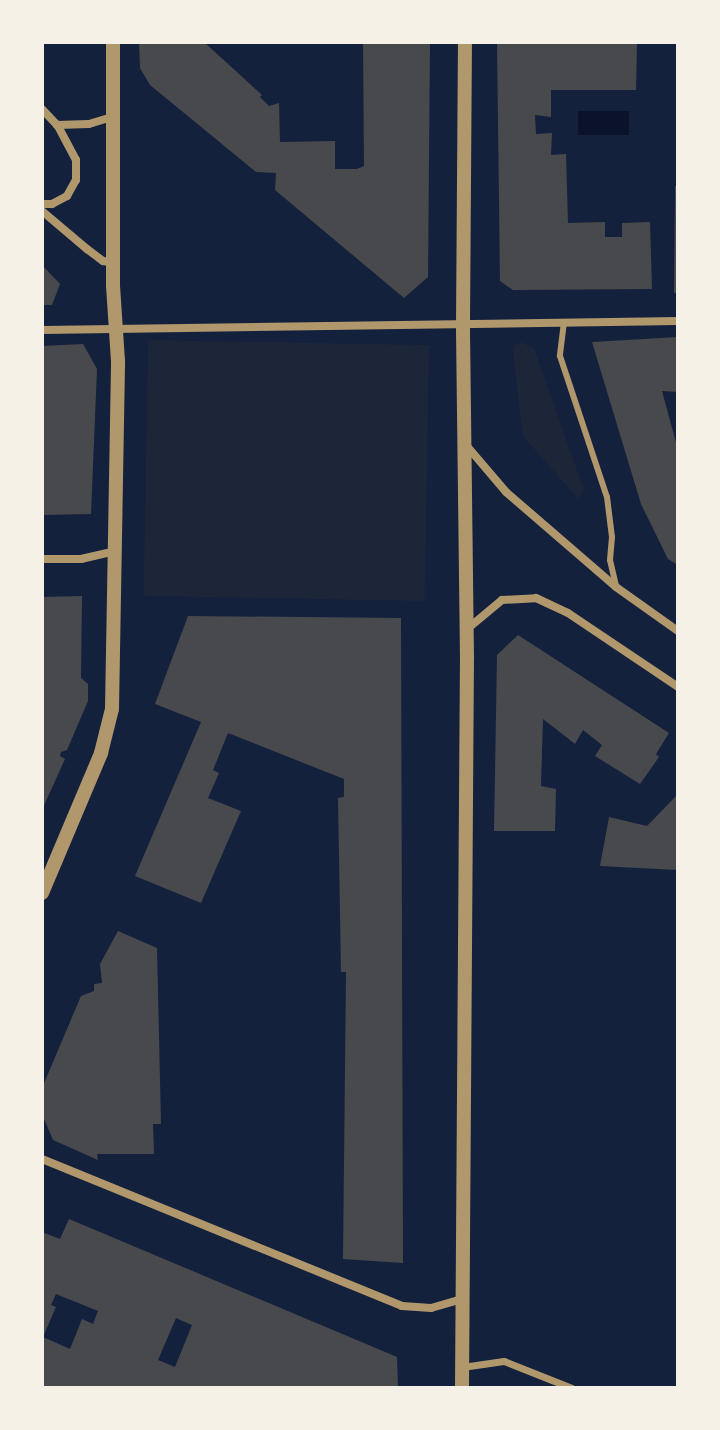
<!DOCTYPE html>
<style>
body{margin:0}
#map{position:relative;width:720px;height:1430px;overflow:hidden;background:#14213d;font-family:"Libre Baskerville",serif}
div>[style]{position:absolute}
.green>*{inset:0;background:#1d2539;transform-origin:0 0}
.water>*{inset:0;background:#0b132b;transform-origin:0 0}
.building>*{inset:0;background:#48494c}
.service>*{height:6px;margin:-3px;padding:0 3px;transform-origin:3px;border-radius:3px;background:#b1986c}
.pedestrian>*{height:7px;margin:-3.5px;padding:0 3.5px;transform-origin:3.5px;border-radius:3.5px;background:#b1986c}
.minor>*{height:8px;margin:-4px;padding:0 4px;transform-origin:4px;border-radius:4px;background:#b1986c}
.tertiary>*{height:14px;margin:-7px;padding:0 7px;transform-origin:7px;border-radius:7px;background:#b1986c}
span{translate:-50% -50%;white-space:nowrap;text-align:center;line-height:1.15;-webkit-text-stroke:8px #f6f1e7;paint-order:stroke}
.frame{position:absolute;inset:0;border:44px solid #f6f1e7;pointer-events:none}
</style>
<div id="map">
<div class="green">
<i style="clip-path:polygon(520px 342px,534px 348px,584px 490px,578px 499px,523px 436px,513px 353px,514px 346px)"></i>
<i style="left:429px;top:345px;width:256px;height:281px;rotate:91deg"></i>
</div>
<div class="water">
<i style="left:629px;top:111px;width:24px;height:51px;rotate:90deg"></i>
</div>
<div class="building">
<i style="clip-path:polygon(139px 42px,204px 42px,262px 95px,260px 97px,269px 106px,279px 103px,280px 142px,335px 141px,335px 169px,357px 169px,364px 166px,363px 42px,430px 42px,428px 277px,404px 298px,275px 190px,276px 173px,256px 172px,150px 85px,140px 68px)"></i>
<i style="clip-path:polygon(497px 42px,637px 42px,636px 90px,551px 90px,551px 117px,535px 115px,536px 134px,552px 133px,551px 155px,566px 154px,568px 223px,605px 222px,605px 237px,622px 237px,622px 223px,650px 222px,652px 289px,513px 290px,500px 281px)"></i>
<i style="clip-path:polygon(675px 186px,678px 186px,678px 293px,674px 293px)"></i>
<i style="clip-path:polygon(42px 265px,60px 284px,52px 305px,42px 305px)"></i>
<i style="clip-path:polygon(678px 337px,678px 392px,662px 391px,678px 450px,678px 565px,668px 559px,641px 504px,592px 342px)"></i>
<i style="clip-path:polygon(83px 344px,97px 369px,91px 514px,42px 515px,42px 346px)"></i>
<i style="clip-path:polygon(82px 596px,81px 678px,88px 684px,88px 701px,67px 750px,61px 752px,60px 756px,65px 759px,42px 810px,42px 597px)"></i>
<i style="clip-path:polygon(188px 616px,401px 618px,403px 1263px,343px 1259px,346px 972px,341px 972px,338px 798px,344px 797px,344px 779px,228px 733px,213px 770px,219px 773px,208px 798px,241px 811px,201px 903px,135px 876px,201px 722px,155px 704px)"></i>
<i style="clip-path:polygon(518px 635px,669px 733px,656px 754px,659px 757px,640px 784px,595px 756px,602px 745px,583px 730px,575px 744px,543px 719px,541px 786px,556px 789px,555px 831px,494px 831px,497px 655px)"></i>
<i style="clip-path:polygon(678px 794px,678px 870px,600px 866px,609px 817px,647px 826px)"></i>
<i style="clip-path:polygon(118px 931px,157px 948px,161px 1124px,153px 1124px,154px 1154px,97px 1154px,98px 1160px,53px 1140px,42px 1114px,42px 1088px,81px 996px,94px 991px,94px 984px,102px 983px,100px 964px)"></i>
<i style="clip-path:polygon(evenodd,69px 1219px,397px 1357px,398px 1388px,42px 1388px,42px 1232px,60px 1239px,69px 1219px,56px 1294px,98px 1311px,93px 1324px,82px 1319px,70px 1349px,43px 1337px,56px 1307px,51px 1305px,56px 1294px,69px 1219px,176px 1318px,192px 1325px,175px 1367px,158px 1360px,176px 1318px)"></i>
</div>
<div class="service">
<i style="left:564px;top:322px;width:34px;rotate:97deg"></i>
<i style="left:560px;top:356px;width:149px;rotate:71.6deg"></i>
<i style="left:607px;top:497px;width:40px;rotate:82.9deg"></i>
<i style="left:612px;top:537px;width:23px;rotate:95deg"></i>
<i style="left:610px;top:560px;width:28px;rotate:77deg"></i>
</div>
<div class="pedestrian">
<i style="left:462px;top:1367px;width:42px;rotate:-8.1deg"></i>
<i style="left:504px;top:1361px;width:73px;rotate:21.7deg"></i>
</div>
<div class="minor">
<i style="left:42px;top:109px;width:22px;rotate:47deg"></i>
<i style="left:57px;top:125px;width:32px;rotate:-2deg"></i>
<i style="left:89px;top:124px;width:24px;rotate:-17deg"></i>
<i style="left:42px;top:204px;width:10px"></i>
<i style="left:52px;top:204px;width:17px;rotate:-28deg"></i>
<i style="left:67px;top:196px;width:18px;rotate:-61deg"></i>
<i style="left:76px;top:180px;width:20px;rotate:-90deg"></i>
<i style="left:76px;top:160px;width:40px;rotate:-118deg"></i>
<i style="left:42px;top:211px;width:59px;rotate:40.2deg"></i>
<i style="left:87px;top:249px;width:20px;rotate:37deg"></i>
<i style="left:103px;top:261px;width:11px;rotate:10deg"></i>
<i style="left:42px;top:330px;width:636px;rotate:-0.81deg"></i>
<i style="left:466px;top:445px;width:62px;rotate:49.6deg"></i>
<i style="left:506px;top:492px;width:145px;rotate:40.8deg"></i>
<i style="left:616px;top:587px;width:76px;rotate:35.4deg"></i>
<i style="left:42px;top:559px;width:39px"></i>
<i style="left:81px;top:559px;width:35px;rotate:-13deg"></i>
<i style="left:466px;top:630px;width:47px;rotate:-39.8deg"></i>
<i style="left:502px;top:600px;width:34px;rotate:-3deg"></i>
<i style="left:536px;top:598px;width:35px;rotate:25deg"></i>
<i style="left:568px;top:613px;width:133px;rotate:33.9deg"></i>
<i style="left:42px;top:1159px;width:389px;rotate:22.2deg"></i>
<i style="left:402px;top:1306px;width:29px;rotate:4deg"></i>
<i style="left:431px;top:1308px;width:32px;rotate:-16deg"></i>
</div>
<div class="tertiary">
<i style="left:42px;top:893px;width:152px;rotate:-67.1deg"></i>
<i style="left:101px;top:753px;width:45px;rotate:-76deg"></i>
<i style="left:112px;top:709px;width:348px;rotate:-89deg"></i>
<i style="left:118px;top:361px;width:76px;rotate:-93.8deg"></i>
<i style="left:113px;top:285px;width:243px;rotate:-90deg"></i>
<i style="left:462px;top:1388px;width:730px;rotate:-89.61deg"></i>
<i style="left:467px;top:658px;width:334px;rotate:-90.7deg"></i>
<i style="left:463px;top:324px;width:282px;rotate:-89.6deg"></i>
</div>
<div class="frame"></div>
</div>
